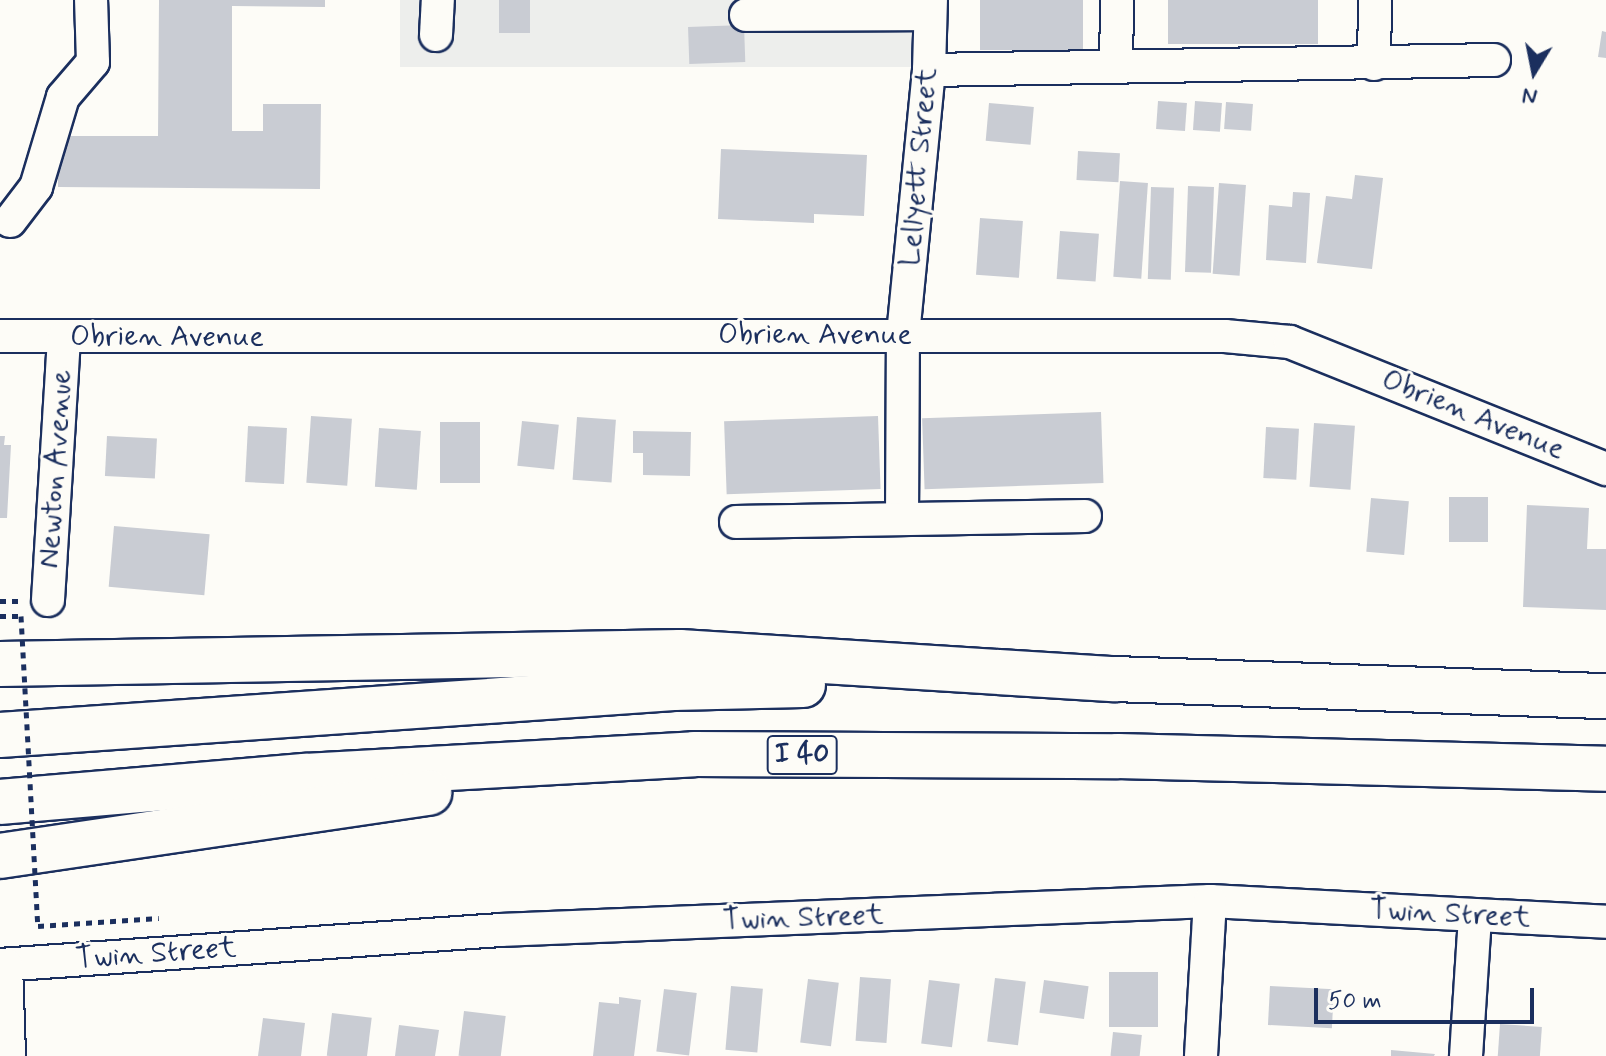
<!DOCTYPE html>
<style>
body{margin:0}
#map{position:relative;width:1606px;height:1056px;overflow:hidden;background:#fdfcf7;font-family:Mynerve,sans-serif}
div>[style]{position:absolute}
.built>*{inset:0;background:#edeeec;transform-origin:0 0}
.building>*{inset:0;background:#c9ccd3;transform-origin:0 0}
.path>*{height:5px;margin-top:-2.5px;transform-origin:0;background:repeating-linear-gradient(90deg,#1b2f5e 0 6px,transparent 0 12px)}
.roads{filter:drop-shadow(2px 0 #1b2f5e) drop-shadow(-2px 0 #1b2f5e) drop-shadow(0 2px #1b2f5e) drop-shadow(0 -2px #1b2f5e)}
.minor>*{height:32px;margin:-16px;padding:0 16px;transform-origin:16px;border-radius:16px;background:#fdfcf7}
.highway>*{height:44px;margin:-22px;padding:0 22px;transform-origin:22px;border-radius:22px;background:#fdfcf7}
.path-bridge>*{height:5px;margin-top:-2.5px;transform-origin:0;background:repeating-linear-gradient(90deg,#1b2f5e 0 6px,transparent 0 12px)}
span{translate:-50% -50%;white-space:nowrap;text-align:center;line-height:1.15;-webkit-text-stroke:6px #fdfcf7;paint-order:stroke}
.shield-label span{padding:2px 6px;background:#fdfcf7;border:2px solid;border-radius:6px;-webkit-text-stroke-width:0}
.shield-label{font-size:28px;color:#1b2f5e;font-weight:700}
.street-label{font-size:30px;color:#1b2f5e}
.north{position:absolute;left:1494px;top:32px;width:80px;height:80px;-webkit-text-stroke:6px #fdfcf7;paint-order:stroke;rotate:190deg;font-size:22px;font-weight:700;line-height:32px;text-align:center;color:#1b2f5e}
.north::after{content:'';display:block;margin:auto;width:28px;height:36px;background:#1b2f5e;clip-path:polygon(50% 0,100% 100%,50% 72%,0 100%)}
.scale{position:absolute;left:1314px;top:988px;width:220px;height:36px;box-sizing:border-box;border:4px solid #1b2f5e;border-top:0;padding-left:10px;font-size:24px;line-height:28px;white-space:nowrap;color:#1b2f5e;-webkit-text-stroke:6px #fdfcf7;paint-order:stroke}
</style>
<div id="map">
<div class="built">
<i style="left:400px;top:0;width:512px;height:67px"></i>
</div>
<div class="building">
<i style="clip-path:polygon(159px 0,325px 0,325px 7px,232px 6px,232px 131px,263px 131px,263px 104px,321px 104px,320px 189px,58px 187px,58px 136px,158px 136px)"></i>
<i style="left:499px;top:0;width:31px;height:33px"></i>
<i style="left:980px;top:0;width:103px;height:50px"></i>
<i style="left:1168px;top:0;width:150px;height:44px"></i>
<i style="left:744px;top:25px;width:37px;height:56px;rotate:88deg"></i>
<i style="clip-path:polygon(1602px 31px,1606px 32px,1606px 58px,1598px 57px)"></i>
<i style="left:1158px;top:101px;width:29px;height:28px;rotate:4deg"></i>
<i style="left:1195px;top:101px;width:27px;height:29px;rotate:4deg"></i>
<i style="left:1226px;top:102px;width:27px;height:27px;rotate:4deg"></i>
<i style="left:989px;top:103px;width:45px;height:38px;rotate:5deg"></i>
<i style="clip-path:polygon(721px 149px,867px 155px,864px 216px,814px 214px,814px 223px,718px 219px)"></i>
<i style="left:1078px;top:151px;width:42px;height:29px;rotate:3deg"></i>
<i style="clip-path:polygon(1355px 175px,1383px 178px,1372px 269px,1317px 263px,1326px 196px,1352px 199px)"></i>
<i style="left:1120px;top:181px;width:28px;height:96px;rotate:4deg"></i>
<i style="left:1219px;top:183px;width:27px;height:91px;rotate:4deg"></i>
<i style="left:1188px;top:186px;width:26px;height:86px;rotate:2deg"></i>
<i style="left:1151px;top:187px;width:23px;height:92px;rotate:2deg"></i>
<i style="clip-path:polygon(1293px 192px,1310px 193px,1306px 263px,1266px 260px,1269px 205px,1292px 207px)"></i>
<i style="left:980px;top:218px;width:43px;height:57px;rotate:4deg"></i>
<i style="left:1060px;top:231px;width:39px;height:48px;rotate:4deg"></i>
<i style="left:1101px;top:412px;width:71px;height:179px;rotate:88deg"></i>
<i style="left:311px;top:416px;width:41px;height:67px;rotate:4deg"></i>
<i style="left:878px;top:416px;width:73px;height:154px;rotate:88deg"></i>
<i style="left:577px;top:417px;width:39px;height:63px;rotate:4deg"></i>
<i style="left:522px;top:421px;width:37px;height:45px;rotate:6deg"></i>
<i style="left:440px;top:422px;width:40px;height:61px"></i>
<i style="left:1314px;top:423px;width:41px;height:64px;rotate:4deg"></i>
<i style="left:248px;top:426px;width:39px;height:56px;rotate:3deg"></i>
<i style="left:1266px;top:427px;width:33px;height:51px;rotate:3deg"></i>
<i style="left:379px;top:428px;width:42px;height:59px;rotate:4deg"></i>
<i style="clip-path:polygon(633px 431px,691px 432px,690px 476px,643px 475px,643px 453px,633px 453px)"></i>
<i style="clip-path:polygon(0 436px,5px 436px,4px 445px,11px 445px,7px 518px,0 518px)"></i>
<i style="left:107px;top:436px;width:50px;height:40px;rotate:3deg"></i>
<i style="left:1449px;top:497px;width:39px;height:45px"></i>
<i style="left:1371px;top:498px;width:38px;height:54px;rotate:5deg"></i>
<i style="clip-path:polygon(1527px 505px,1589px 508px,1587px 549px,1606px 549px,1606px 610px,1523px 607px)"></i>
<i style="left:114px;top:526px;width:96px;height:61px;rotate:5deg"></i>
<i style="left:1109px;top:972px;width:49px;height:55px"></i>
<i style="left:860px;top:977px;width:31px;height:64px;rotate:4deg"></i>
<i style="left:995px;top:978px;width:31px;height:64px;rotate:7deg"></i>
<i style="left:808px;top:979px;width:31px;height:64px;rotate:7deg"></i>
<i style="left:929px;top:980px;width:31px;height:64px;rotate:7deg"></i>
<i style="left:1044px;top:980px;width:45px;height:33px;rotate:8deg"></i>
<i style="left:731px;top:986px;width:32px;height:64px;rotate:5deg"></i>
<i style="left:1270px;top:986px;width:64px;height:39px;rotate:3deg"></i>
<i style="left:664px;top:989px;width:33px;height:63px;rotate:7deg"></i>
<i style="clip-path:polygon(619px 997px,641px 1000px,634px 1056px,593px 1056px,599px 1002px,619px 1004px)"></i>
<i style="left:464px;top:1011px;width:42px;height:45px;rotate:7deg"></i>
<i style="left:332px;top:1013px;width:40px;height:43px;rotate:7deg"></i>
<i style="clip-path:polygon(263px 1018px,305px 1023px,301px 1056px,258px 1056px)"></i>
<i style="left:1500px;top:1024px;width:42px;height:32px;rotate:4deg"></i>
<i style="clip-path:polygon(399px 1025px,439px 1030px,435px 1056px,395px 1056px)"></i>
<i style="left:1113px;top:1032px;width:29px;height:24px;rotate:6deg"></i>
<i style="clip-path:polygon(1391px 1050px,1435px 1054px,1434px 1056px,1391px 1056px)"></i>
</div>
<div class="path">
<i style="left:0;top:601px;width:19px"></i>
<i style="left:0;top:616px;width:21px"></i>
</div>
<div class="roads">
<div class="minor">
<i style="left:746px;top:15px;width:184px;rotate:-0.3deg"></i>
<i style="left:436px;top:35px;width:35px;rotate:-87deg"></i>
<i style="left:1374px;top:64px;width:64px;rotate:-89.1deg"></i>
<i style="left:1116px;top:67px;width:67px;rotate:-89.1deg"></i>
<i style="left:929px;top:70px;width:565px;rotate:-1.01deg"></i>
<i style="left:10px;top:221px;width:43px;rotate:-52.6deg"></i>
<i style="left:36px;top:187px;width:94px;rotate:-73.3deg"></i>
<i style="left:63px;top:97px;width:46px;rotate:-49.4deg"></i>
<i style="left:93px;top:62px;width:62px;rotate:-91.8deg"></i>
<i style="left:0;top:336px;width:1225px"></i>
<i style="left:1225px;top:336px;width:65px;rotate:5.3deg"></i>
<i style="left:1290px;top:342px;width:341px;rotate:21.9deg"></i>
<i style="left:902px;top:519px;width:184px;rotate:-89.7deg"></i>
<i style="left:903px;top:335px;width:266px;rotate:-84.4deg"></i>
<i style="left:929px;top:70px;width:70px;rotate:-88.4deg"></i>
<i style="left:736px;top:522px;width:349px;rotate:-1deg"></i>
<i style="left:48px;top:600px;width:263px;rotate:-86.5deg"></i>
<i style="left:0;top:965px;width:501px;rotate:-4deg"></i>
<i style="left:500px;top:930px;width:711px;rotate:-2.34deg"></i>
<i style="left:1210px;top:901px;width:397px;rotate:3deg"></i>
<i style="left:6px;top:965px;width:91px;rotate:88.1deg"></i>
<i style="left:1201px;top:1056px;width:155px;rotate:-86.7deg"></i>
<i style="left:1466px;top:1056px;width:141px;rotate:-86.3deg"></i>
</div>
<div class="highway">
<i style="left:0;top:664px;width:680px;rotate:-1.01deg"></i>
<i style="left:680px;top:652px;width:435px;rotate:3.6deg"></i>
<i style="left:1114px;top:679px;width:492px;rotate:2deg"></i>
<i style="left:0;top:735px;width:675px;rotate:-3.99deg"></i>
<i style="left:673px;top:688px;width:130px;rotate:-1.3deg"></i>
<i style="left:0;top:802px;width:306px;rotate:-4.9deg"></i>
<i style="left:305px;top:776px;width:390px;rotate:-3.2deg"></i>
<i style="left:694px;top:754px;width:424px;rotate:0.3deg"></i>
<i style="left:1118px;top:756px;width:488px;rotate:1.5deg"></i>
<i style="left:0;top:856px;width:434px;rotate:-8.4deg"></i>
</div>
</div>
<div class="path-bridge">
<i style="left:21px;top:616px;width:310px;rotate:86.9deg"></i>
<i style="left:38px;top:926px;width:121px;rotate:-3.8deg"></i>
</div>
<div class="shield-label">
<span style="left:802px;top:755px">I 40</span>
</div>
<div class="street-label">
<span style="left:919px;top:167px;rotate:-85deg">Lellyett Street</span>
<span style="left:815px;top:335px">Obrien Avenue</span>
<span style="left:167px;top:337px">Obrien Avenue</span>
<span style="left:1473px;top:415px;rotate:22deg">Obrien Avenue</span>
<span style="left:56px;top:469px;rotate:-86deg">Newton Avenue</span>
<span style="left:1450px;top:914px;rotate:3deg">Twin Street</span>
<span style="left:803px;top:918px;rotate:-2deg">Twin Street</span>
<span style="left:156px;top:954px;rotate:-4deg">Twin Street</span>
</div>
<div class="north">N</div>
<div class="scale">50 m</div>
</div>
